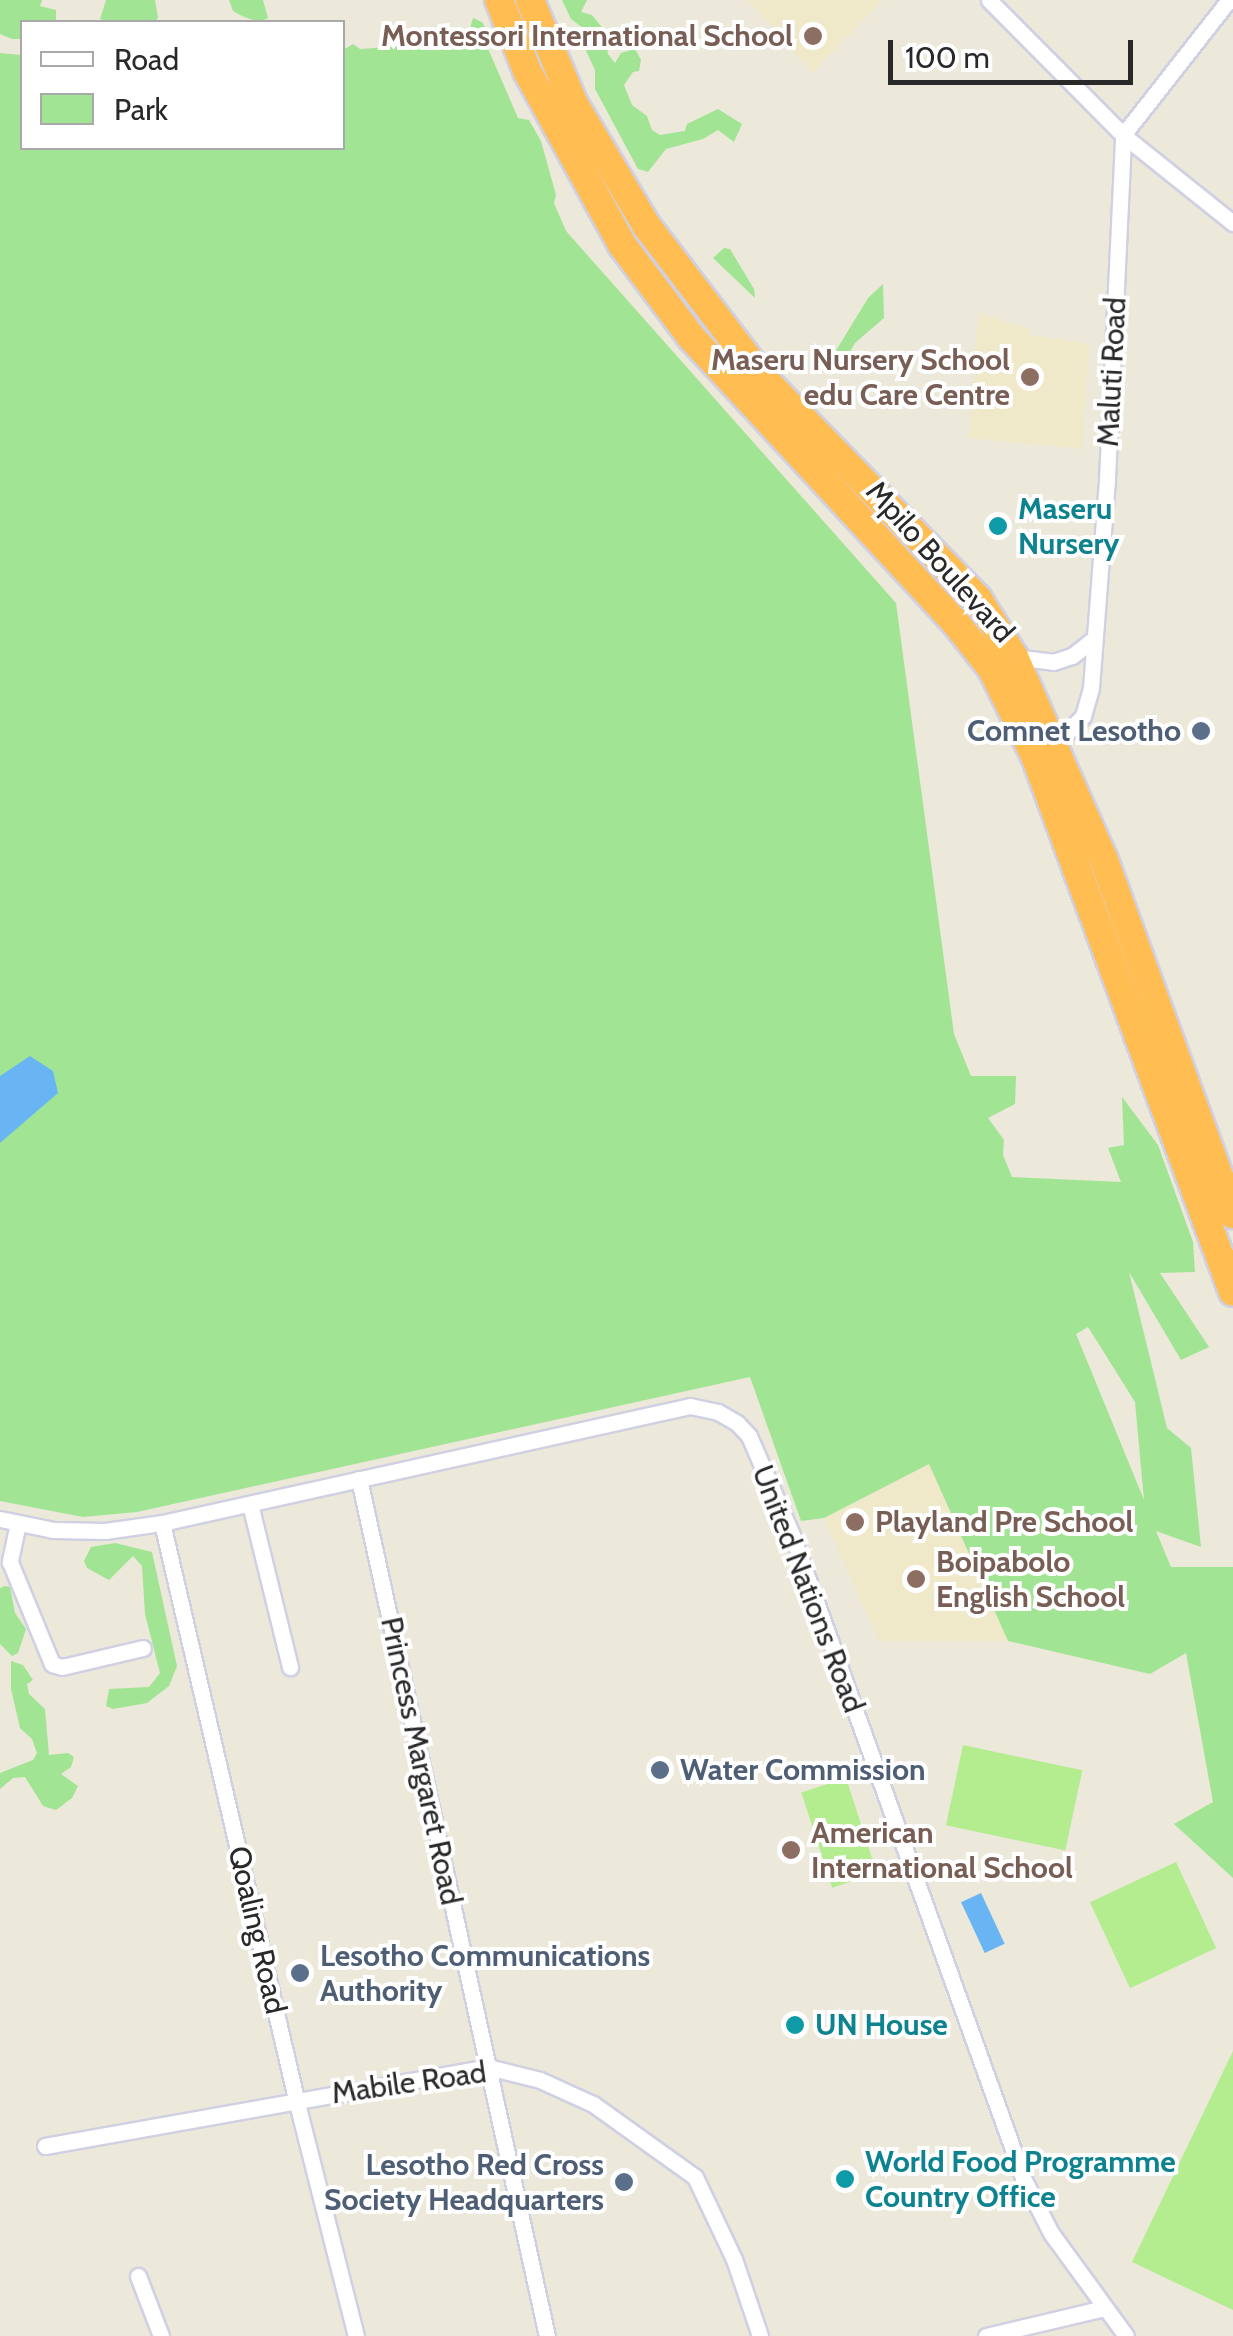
<!DOCTYPE html>
<style>
body{margin:0}
#map{position:relative;width:1233px;height:2336px;overflow:hidden;background:#ece8da;font-family:Cabin,sans-serif}
div>[style]{position:absolute}
.education>*{inset:0;background:#efe9c9}
.green>*{inset:0;background:#a1e594}
.pitch>*{inset:0;background:#b4ed90;transform-origin:0 0}
.water>*{inset:0;background:#69b5f3;transform-origin:0 0}
.roads{filter:drop-shadow(2px 0 #d0d0e3) drop-shadow(-2px 0 #d0d0e3) drop-shadow(0 2px #d0d0e3) drop-shadow(0 -2px #d0d0e3)}
.street>*{height:15px;margin:-7.5px;padding:0 7.5px;transform-origin:7.5px;border-radius:7.5px;background:#fff}
.highway>*{height:28px;margin:-14px;padding:0 14px;transform-origin:14px;border-radius:14px;background:#ffbd52}
.dots>*{width:28px;height:28px;translate:-50% -50%;box-sizing:border-box;border:5px solid #fff;border-radius:50%}
span{translate:-50% -50%;white-space:nowrap;text-align:center;line-height:1.15;-webkit-text-stroke:8px #fff;paint-order:stroke}
.education-label{font-size:30px;color:#785e54;font-weight:700}
.right{translate:-100% -50%;text-align:right}
.left{translate:0 -50%;text-align:left}
.street-label{font-size:30px;color:#292929}
.culture-label{font-size:30px;color:#0d838f;font-weight:700}
.service-label{font-size:30px;color:#4e5e75;font-weight:700}
.legend{position:absolute;left:20px;top:20px;width:325px;height:130px;box-sizing:border-box;background:#fff;border:2px solid #a9a9a9;margin:0;padding:12px 18px;list-style:none;font-size:30px;color:#292929}
.legend li{display:flex;align-items:center;gap:20px;height:50px}
.legend b{width:50px;border:2px solid #a9a9a9}
.scale{position:absolute;left:888px;top:40px;width:245px;height:45px;box-sizing:border-box;border:5px solid #292929;border-top:0;padding-left:12px;font-size:30px;line-height:35px;white-space:nowrap;color:#292929;-webkit-text-stroke:8px #fff;paint-order:stroke}
</style>
<div id="map">
<div class="education">
<i style="clip-path:polygon(748px 0,883px 0,812px 73px)"></i>
<i style="clip-path:polygon(978px 313px,1030px 329px,1030px 335px,1089px 344px,1083px 449px,969px 438px)"></i>
<i style="clip-path:polygon(929px 1464px,1008px 1641px,879px 1641px,824px 1518px)"></i>
</div>
<div class="green">
<i style="clip-path:polygon(0 0,42px 0,40px 6px,56px 10px,56px 22px,22px 22px,22px 39px,12px 39px,0 34px)"></i>
<i style="clip-path:polygon(106px 0,155px 0,158px 17px,156px 22px,109px 22px,100px 19px)"></i>
<i style="clip-path:polygon(229px 0,263px 0,268px 18px,259px 22px,242px 16px,233px 11px)"></i>
<i style="clip-path:polygon(562px 0,587px 0,581px 12px,592px 15px,605px 31px,608px 54px,615px 63px,621px 53px,635px 49px,641px 60px,639px 71px,633px 72px,624px 85px,632px 105px,647px 116px,652px 130px,660px 135px,685px 131px,687px 124px,718px 109px,742px 124px,734px 142px,718px 130px,703px 139px,666px 149px,648px 172px,638px 169px,595px 89px,595px 70px,583px 44px,583px 28px,571px 19px)"></i>
<i style="clip-path:polygon(evenodd,473px 18px,482px 22px,491px 37px,486px 44px,518px 118px,529px 120px,541px 141px,556px 195px,554px 203px,566px 231px,896px 603px,954px 1034px,971px 1076px,1016px 1076px,1015px 1104px,988px 1118px,1004px 1140px,1003px 1155px,1012px 1177px,1121px 1182px,1108px 1148px,1124px 1145px,1122px 1097px,1158px 1145px,1193px 1242px,1195px 1272px,1160px 1273px,1209px 1347px,1181px 1360px,1129px 1272px,1167px 1428px,1191px 1448px,1201px 1547px,1156px 1531px,1171px 1567px,1233px 1567px,1233px 1878px,1174px 1824px,1213px 1802px,1186px 1653px,1150px 1674px,1008px 1641px,929px 1464px,824px 1518px,801px 1521px,750px 1377px,137px 1512px,83px 1517px,0 1501px,0 53px,22px 55px,22px 148px,342px 148px,343px 50px,353px 44px,360px 49px,466px 42px,473px 18px,1088px 1327px,1135px 1402px,1144px 1500px,1076px 1334px,1088px 1327px)"></i>
<i style="clip-path:polygon(724px 248px,730px 249px,754px 289px,755px 298px,713px 258px)"></i>
<i style="clip-path:polygon(883px 284px,884px 318px,855px 343px,839px 372px,826px 367px,868px 298px)"></i>
<i style="clip-path:polygon(115px 1543px,152px 1552px,177px 1666px,169px 1686px,147px 1703px,113px 1709px,106px 1706px,109px 1689px,149px 1687px,160px 1673px,145px 1614px,142px 1566px,133px 1556px,109px 1580px,87px 1568px,84px 1561px,91px 1547px)"></i>
<i style="clip-path:polygon(5px 1586px,10px 1587px,15px 1613px,26px 1629px,18px 1653px,12px 1656px,0 1644px,0 1588px)"></i>
<i style="clip-path:polygon(11px 1661px,23px 1665px,33px 1680px,27px 1684px,29px 1694px,45px 1709px,49px 1755px,68px 1753px,74px 1757px,71px 1767px,61px 1774px,78px 1786px,72px 1798px,56px 1810px,43px 1806px,25px 1777px,13px 1778px,0 1789px,0 1773px,33px 1760px,37px 1753px,32px 1739px,20px 1728px,11px 1689px)"></i>
</div>
<div class="pitch">
<i style="left:963px;top:1745px;width:122px;height:82px;rotate:12deg"></i>
<i style="left:846px;top:1778px;width:100px;height:47px;rotate:72deg"></i>
<i style="left:1176px;top:1862px;width:95px;height:95px;rotate:65deg"></i>
<i style="clip-path:polygon(1233px 2051px,1233px 2310px,1132px 2262px)"></i>
</div>
<div class="water">
<i style="clip-path:polygon(30px 1056px,53px 1071px,58px 1093px,0 1143px,0 1076px)"></i>
<i style="left:981px;top:1893px;width:56px;height:22px;rotate:65deg"></i>
</div>
<div class="roads">
<div class="street">
<i style="left:989px;top:0;width:190px;rotate:45.2deg"></i>
<i style="left:1123px;top:135px;width:141px;rotate:38.7deg"></i>
<i style="left:1014px;top:657px;width:39px;rotate:7deg"></i>
<i style="left:1053px;top:662px;width:20px;rotate:-18deg"></i>
<i style="left:1072px;top:656px;width:28px;rotate:-38deg"></i>
<i style="left:1052px;top:748px;width:45px;rotate:-45.9deg"></i>
<i style="left:1083px;top:716px;width:29px;rotate:-74deg"></i>
<i style="left:1091px;top:688px;width:210px;rotate:-85.6deg"></i>
<i style="left:1107px;top:479px;width:344px;rotate:-87.3deg"></i>
<i style="left:1123px;top:135px;width:172px;rotate:-51.9deg"></i>
<i style="left:359px;top:1479px;width:877px;rotate:77.63deg"></i>
<i style="left:250px;top:1504px;width:168px;rotate:76.2deg"></i>
<i style="left:0;top:1519px;width:54px;rotate:11.7deg"></i>
<i style="left:53px;top:1530px;width:52px;rotate:1.1deg"></i>
<i style="left:105px;top:1531px;width:58px;rotate:-8deg"></i>
<i style="left:162px;top:1523px;width:541px;rotate:-12.49deg"></i>
<i style="left:690px;top:1406px;width:29px;rotate:12deg"></i>
<i style="left:718px;top:1412px;width:22px;rotate:30deg"></i>
<i style="left:737px;top:1423px;width:18px;rotate:47deg"></i>
<i style="left:749px;top:1436px;width:108px;rotate:66.5deg"></i>
<i style="left:792px;top:1535px;width:685px;rotate:70.22deg"></i>
<i style="left:1024px;top:2180px;width:59px;rotate:63deg"></i>
<i style="left:1051px;top:2233px;width:127px;rotate:53.9deg"></i>
<i style="left:18px;top:1523px;width:40px;rotate:102deg"></i>
<i style="left:10px;top:1562px;width:110px;rotate:67.6deg"></i>
<i style="left:52px;top:1664px;width:10px;rotate:17deg"></i>
<i style="left:62px;top:1667px;width:83px;rotate:-13.2deg"></i>
<i style="left:162px;top:1523px;width:591px;rotate:76.9deg"></i>
<i style="left:296px;top:2099px;width:244px;rotate:75.8deg"></i>
<i style="left:45px;top:2146px;width:450px;rotate:-10.1deg"></i>
<i style="left:488px;top:2067px;width:54px;rotate:14deg"></i>
<i style="left:540px;top:2080px;width:58px;rotate:24.4deg"></i>
<i style="left:593px;top:2104px;width:125px;rotate:35.6deg"></i>
<i style="left:695px;top:2177px;width:91px;rotate:64.6deg"></i>
<i style="left:734px;top:2259px;width:81px;rotate:71.3deg"></i>
<i style="left:138px;top:2276px;width:64px;rotate:69deg"></i>
<i style="left:986px;top:2336px;width:121px;rotate:-13.3deg"></i>
</div>
<div class="highway">
<i style="left:499px;top:0;width:76px;rotate:68.5deg"></i>
<i style="left:527px;top:71px;width:200px;rotate:61.3deg"></i>
<i style="left:623px;top:246px;width:114px;rotate:53.2deg"></i>
<i style="left:691px;top:337px;width:388px;rotate:47.2deg"></i>
<i style="left:955px;top:622px;width:60px;rotate:51.8deg"></i>
<i style="left:992px;top:669px;width:97px;rotate:63.7deg"></i>
<i style="left:1035px;top:756px;width:571px;rotate:69.73deg"></i>
<i style="left:530px;top:0;width:113px;rotate:67.1deg"></i>
<i style="left:574px;top:104px;width:141px;rotate:59.2deg"></i>
<i style="left:646px;top:225px;width:193px;rotate:52.6deg"></i>
<i style="left:763px;top:378px;width:308px;rotate:45.8deg"></i>
<i style="left:978px;top:599px;width:68px;rotate:58.2deg"></i>
<i style="left:1014px;top:657px;width:222px;rotate:66.1deg"></i>
<i style="left:1104px;top:860px;width:377px;rotate:70deg"></i>
</div>
</div>
<div class="dots">
<i style="left:813px;top:36px;background:#8d6e63"></i>
<i style="left:1030px;top:377px;background:#8d6e63"></i>
<i style="left:998px;top:526px;background:#0f9aa8"></i>
<i style="left:1201px;top:731px;background:#5c6f8a"></i>
<i style="left:855px;top:1522px;background:#8d6e63"></i>
<i style="left:916px;top:1579px;background:#8d6e63"></i>
<i style="left:660px;top:1770px;background:#5c6f8a"></i>
<i style="left:791px;top:1850px;background:#8d6e63"></i>
<i style="left:300px;top:1973px;background:#5c6f8a"></i>
<i style="left:795px;top:2025px;background:#0f9aa8"></i>
<i style="left:845px;top:2179px;background:#0f9aa8"></i>
<i style="left:624px;top:2182px;background:#5c6f8a"></i>
</div>
<div class="education-label">
<span class="right" style="left:793px;top:36px">Montessori International School</span>
<span class="right" style="left:1010px;top:377px">Maseru Nursery School<br>edu Care Centre</span>
<span class="left" style="left:875px;top:1522px">Playland Pre School</span>
<span class="left" style="left:936px;top:1579px">Boipabolo<br>English School</span>
<span class="left" style="left:811px;top:1850px">American<br>International School</span>
</div>
<div class="street-label">
<span style="left:1112px;top:372px;rotate:-87deg">Maluti Road</span>
<span style="left:940px;top:562px;rotate:48deg">Mpilo Boulevard</span>
<span style="left:808px;top:1589px;rotate:69deg">United Nations Road</span>
<span style="left:421px;top:1761px;rotate:78deg">Princess Margaret Road</span>
<span style="left:257px;top:1930px;rotate:77deg">Qoaling Road</span>
<span style="left:409px;top:2083px;rotate:-8deg">Mabile Road</span>
</div>
<div class="culture-label">
<span class="left" style="left:1018px;top:526px">Maseru<br>Nursery</span>
<span class="left" style="left:815px;top:2025px">UN House</span>
<span class="left" style="left:865px;top:2179px">World Food Programme<br>Country Office</span>
</div>
<div class="service-label">
<span class="right" style="left:1181px;top:731px">Comnet Lesotho</span>
<span class="left" style="left:680px;top:1770px">Water Commission</span>
<span class="left" style="left:320px;top:1973px">Lesotho Communications<br>Authority</span>
<span class="right" style="left:604px;top:2182px">Lesotho Red Cross<br>Society Headquarters</span>
</div>
<ul class="legend">
<li><b style="height:12px;background:#fff"></b>Road</li>
<li><b style="height:28px;background:#a1e594"></b>Park</li>
</ul>
<div class="scale">100 m</div>
</div>
